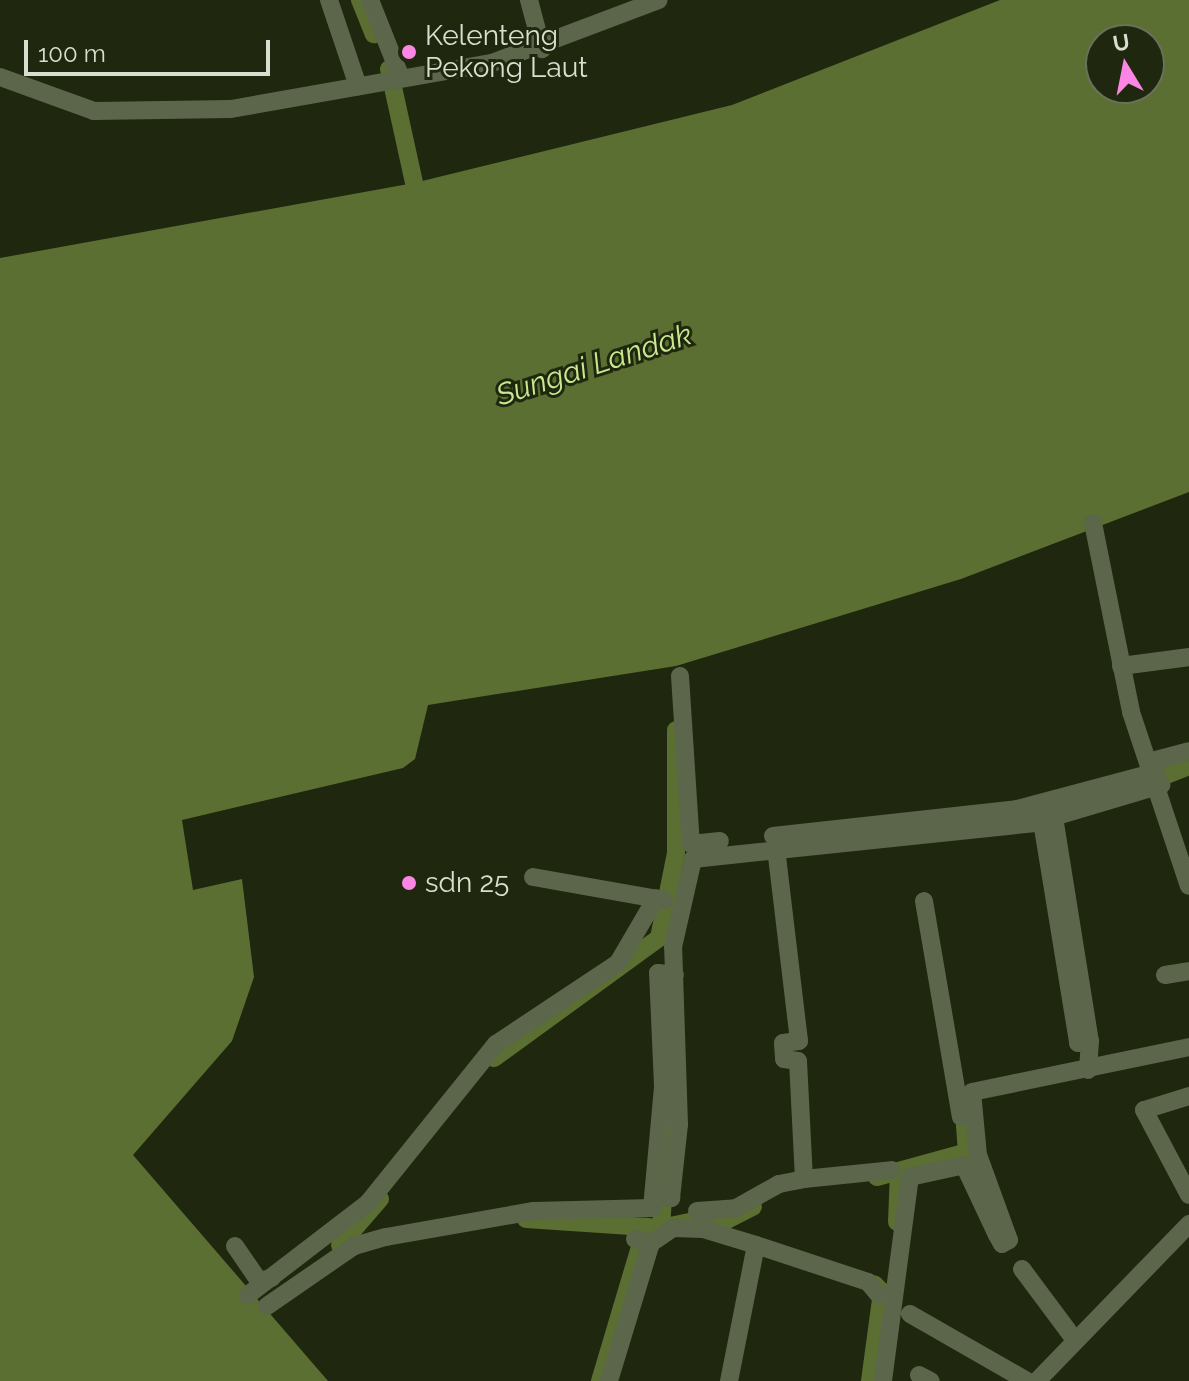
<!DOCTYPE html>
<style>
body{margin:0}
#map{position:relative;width:1189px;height:1381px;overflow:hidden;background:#1f270e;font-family:Raleway,sans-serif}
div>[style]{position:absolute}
.water>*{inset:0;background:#5b6f33}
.canal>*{height:18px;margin:-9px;padding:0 9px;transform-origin:9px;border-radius:9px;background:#5b6f33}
.street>*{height:18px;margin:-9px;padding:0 9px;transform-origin:9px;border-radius:9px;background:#5b664a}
.dots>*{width:22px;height:22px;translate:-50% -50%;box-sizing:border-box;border:4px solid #1f270e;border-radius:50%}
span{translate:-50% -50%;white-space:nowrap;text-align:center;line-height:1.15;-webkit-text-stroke:6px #1f270e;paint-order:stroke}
.poi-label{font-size:28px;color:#d9dfd0}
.left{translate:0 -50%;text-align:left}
.water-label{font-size:30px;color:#c9e990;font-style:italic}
.north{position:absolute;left:1085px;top:24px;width:80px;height:80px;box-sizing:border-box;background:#1f270e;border:2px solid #69715c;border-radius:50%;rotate:350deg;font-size:22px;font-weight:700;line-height:32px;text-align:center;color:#d9dfd0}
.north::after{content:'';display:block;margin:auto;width:28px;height:36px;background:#fc86e3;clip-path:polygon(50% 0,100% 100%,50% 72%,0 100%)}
.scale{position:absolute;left:24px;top:40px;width:246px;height:36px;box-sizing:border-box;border:4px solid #d9dfd0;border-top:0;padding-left:10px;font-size:24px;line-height:28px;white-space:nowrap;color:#d9dfd0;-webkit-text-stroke:6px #1f270e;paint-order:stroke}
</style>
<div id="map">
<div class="water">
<i style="clip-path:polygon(evenodd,1000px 0,1189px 0,1189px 492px,961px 579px,676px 666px,428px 705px,415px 759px,403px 768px,182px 820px,193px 890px,242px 879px,254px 977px,232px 1041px,133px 1155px,328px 1381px,0 1381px,0 258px,414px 183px,732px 105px,1000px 0,1101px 40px,1149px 40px,1149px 88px,1101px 88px,1101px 40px)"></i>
</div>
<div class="canal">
<i style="left:360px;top:0;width:37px;rotate:68deg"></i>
<i style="left:389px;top:69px;width:117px;rotate:77.6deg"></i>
<i style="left:1143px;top:784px;width:49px;rotate:-21.4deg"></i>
<i style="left:494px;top:1058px;width:204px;rotate:-36deg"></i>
<i style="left:659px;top:938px;width:87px;rotate:-78.7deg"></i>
<i style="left:676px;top:853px;width:123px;rotate:-90deg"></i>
<i style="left:877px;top:1177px;width:93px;rotate:-15.5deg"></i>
<i style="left:967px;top:1152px;width:52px;rotate:-94.4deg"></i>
<i style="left:526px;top:1219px;width:135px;rotate:3.8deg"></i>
<i style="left:661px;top:1228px;width:48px;rotate:-12deg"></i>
<i style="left:708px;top:1218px;width:13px;rotate:29deg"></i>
<i style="left:719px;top:1224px;width:38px;rotate:-27deg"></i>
<i style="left:897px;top:1222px;width:49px;rotate:-87.7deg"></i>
<i style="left:661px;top:1228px;width:135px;rotate:-86.2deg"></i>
<i style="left:340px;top:1245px;width:61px;rotate:-49deg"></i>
<i style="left:600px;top:1381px;width:161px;rotate:-73.4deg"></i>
<i style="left:870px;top:1381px;width:90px;rotate:-82.3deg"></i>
<i style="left:882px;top:1292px;width:11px;rotate:-135deg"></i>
</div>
<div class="street">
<i style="left:329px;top:0;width:91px;rotate:71.4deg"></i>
<i style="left:370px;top:0;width:84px;rotate:68.3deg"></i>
<i style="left:529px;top:0;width:51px;rotate:75.1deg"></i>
<i style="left:0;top:77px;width:100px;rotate:19.9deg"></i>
<i style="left:94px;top:111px;width:137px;rotate:-0.8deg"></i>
<i style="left:231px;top:109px;width:265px;rotate:-10deg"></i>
<i style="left:492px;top:63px;width:178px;rotate:-20.7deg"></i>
<i style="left:1093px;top:523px;width:193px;rotate:78.6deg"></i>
<i style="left:1131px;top:712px;width:183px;rotate:71.6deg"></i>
<i style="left:1121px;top:666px;width:69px;rotate:-7.5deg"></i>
<i style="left:680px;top:676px;width:168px;rotate:86.3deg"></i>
<i style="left:691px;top:844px;width:29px;rotate:-6deg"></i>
<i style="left:1152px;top:761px;width:38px;rotate:-15deg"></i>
<i style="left:1054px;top:817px;width:227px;rotate:80.9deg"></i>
<i style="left:1090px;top:1041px;width:29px;rotate:94deg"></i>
<i style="left:1042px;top:822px;width:224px;rotate:80.7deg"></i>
<i style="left:1078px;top:1043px;width:12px;rotate:-9deg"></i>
<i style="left:773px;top:836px;width:245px;rotate:-6.3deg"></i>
<i style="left:1017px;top:809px;width:144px;rotate:-14.9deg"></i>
<i style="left:776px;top:848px;width:194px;rotate:83.2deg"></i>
<i style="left:799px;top:1041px;width:16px;rotate:173deg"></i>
<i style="left:783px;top:1043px;width:16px;rotate:86deg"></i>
<i style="left:784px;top:1059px;width:14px;rotate:8deg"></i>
<i style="left:798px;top:1061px;width:118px;rotate:87.1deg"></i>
<i style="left:804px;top:1179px;width:88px;rotate:-5.8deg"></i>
<i style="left:533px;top:877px;width:133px;rotate:10deg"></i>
<i style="left:924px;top:901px;width:219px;rotate:80.3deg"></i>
<i style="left:1165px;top:975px;width:24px;rotate:-9deg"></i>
<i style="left:1189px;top:1096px;width:47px;rotate:162.7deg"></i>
<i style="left:1144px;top:1110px;width:96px;rotate:62.1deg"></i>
<i style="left:657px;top:1194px;width:15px;rotate:16deg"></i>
<i style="left:671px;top:1198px;width:74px;rotate:-83.8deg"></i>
<i style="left:679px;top:1124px;width:177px;rotate:-91.9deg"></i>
<i style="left:673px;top:947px;width:90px;rotate:-77.2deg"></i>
<i style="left:693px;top:859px;width:342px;rotate:-6deg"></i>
<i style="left:1033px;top:823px;width:134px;rotate:-16.5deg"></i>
<i style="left:697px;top:1211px;width:39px;rotate:-4deg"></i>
<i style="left:736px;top:1208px;width:49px;rotate:-29.2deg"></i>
<i style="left:779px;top:1184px;width:25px;rotate:-11deg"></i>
<i style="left:703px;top:1229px;width:55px;rotate:16.8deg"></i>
<i style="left:756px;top:1245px;width:139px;rotate:101.2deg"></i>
<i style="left:635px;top:1239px;width:16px;rotate:14deg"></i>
<i style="left:651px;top:1243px;width:27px;rotate:-34deg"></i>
<i style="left:673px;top:1228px;width:30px;rotate:2deg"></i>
<i style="left:703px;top:1229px;width:12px;rotate:-85deg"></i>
<i style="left:756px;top:1245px;width:118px;rotate:18.3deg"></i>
<i style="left:868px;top:1282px;width:16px;rotate:50deg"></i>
<i style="left:235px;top:1246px;width:42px;rotate:55.6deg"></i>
<i style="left:259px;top:1281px;width:13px;rotate:-13deg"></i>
<i style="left:1022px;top:1269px;width:89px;rotate:53.3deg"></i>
<i style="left:248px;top:1295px;width:151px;rotate:-37.5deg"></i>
<i style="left:368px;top:1203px;width:204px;rotate:-51.2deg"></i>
<i style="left:496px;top:1044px;width:146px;rotate:-33.6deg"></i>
<i style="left:618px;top:963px;width:75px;rotate:-59.7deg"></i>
<i style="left:267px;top:1306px;width:106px;rotate:-34.6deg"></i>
<i style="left:354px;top:1246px;width:33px;rotate:-16deg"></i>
<i style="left:386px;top:1237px;width:150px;rotate:-10deg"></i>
<i style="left:534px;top:1211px;width:118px;rotate:-1.5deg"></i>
<i style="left:652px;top:1208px;width:122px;rotate:-84.8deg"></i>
<i style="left:663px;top:1086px;width:113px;rotate:-92.5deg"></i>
<i style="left:658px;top:973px;width:17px;rotate:7deg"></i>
<i style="left:910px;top:1314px;width:135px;rotate:29.8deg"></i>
<i style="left:919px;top:1375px;width:13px;rotate:27deg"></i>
<i style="left:609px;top:1381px;width:144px;rotate:-73.1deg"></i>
<i style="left:883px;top:1381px;width:206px;rotate:-82.5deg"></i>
<i style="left:910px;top:1177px;width:55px;rotate:-12.5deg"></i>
<i style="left:964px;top:1165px;width:77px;rotate:64.8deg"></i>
<i style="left:997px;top:1235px;width:10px;rotate:61deg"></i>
<i style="left:1002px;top:1244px;width:8px;rotate:-30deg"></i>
<i style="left:1009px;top:1240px;width:90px;rotate:-110deg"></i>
<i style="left:978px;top:1155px;width:63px;rotate:-95.4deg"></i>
<i style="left:972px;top:1092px;width:222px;rotate:-11.7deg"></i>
<i style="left:1037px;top:1381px;width:219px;rotate:-45.9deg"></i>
</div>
<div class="dots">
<i style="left:409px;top:52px;background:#fc86e3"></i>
<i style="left:409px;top:883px;background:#fc86e3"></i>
</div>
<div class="poi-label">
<span class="left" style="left:425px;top:52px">Kelenteng<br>Pekong Laut</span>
<span class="left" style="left:425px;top:883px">sdn 25</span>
</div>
<div class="water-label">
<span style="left:594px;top:365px;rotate:-18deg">Sungai Landak</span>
</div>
<div class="north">U</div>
<div class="scale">100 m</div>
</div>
